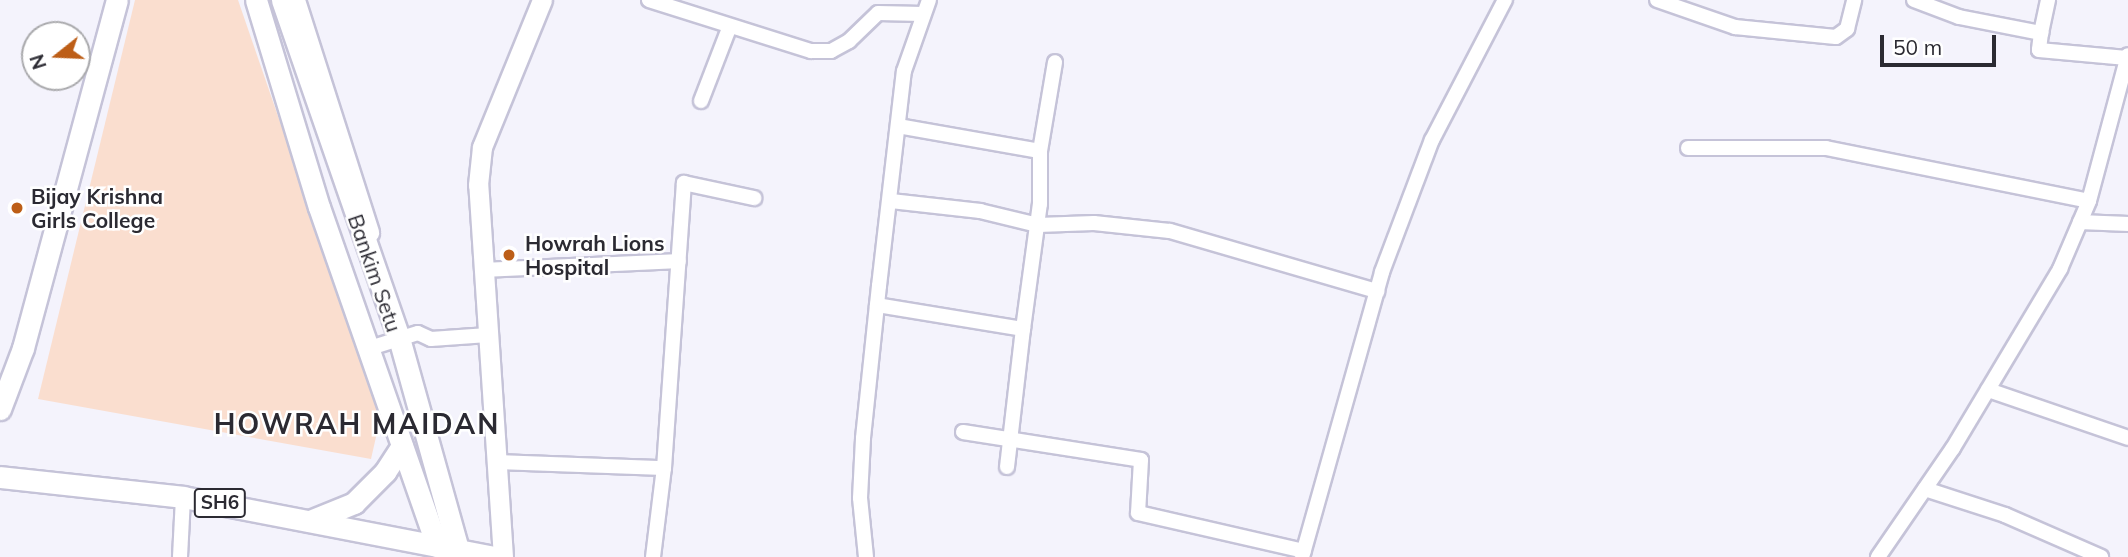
<!DOCTYPE html>
<style>
body{margin:0}
#map{position:relative;width:2128px;height:557px;overflow:hidden;background:#f4f3fc;font-family:Mulish,sans-serif}
div>[style]{position:absolute}
.green>*{inset:0;background:#fadecf}
.roads{filter:drop-shadow(2px 0 #c5c3d8) drop-shadow(-2px 0 #c5c3d8) drop-shadow(0 2px #c5c3d8) drop-shadow(0 -2px #c5c3d8)}
.street>*{height:14px;margin:-7px;padding:0 7px;transform-origin:7px;border-radius:7px;background:#fff}
.secondary>*{height:19px;margin:-9.5px;padding:0 9.5px;transform-origin:9.5px;border-radius:9.5px;background:#fff}
.primary>*{height:21px;margin:-10.5px;padding:0 10.5px;transform-origin:10.5px;border-radius:10.5px;background:#fff}
.dots>*{width:19px;height:19px;translate:-50% -50%;box-sizing:border-box;border:4px solid #fff;border-radius:50%}
span{translate:-50% -50%;white-space:nowrap;text-align:center;line-height:1.15;-webkit-text-stroke:5px #fff;paint-order:stroke}
.shield-label span{padding:2px 5px;background:#fff;border:2px solid;border-radius:5px;-webkit-text-stroke-width:0}
.shield-label{font-size:19px;color:#2b2a32;font-weight:700}
.poi-label{font-size:21px;color:#2b2a32;font-weight:700}
.left{translate:0 -50%;text-align:left}
.street-label{font-size:21px;color:#2b2a32}
.district-label{font-size:28px;color:#2b2a32;font-weight:700;letter-spacing:2px}
.north{position:absolute;left:21px;top:21px;width:70px;height:70px;box-sizing:border-box;background:#fff;border:2px solid #aaaaad;border-radius:50%;rotate:252deg;font-size:19px;font-weight:700;line-height:28px;text-align:center;color:#2b2a32}
.north::after{content:'';display:block;margin:auto;width:24px;height:32px;background:#bd5e17;clip-path:polygon(50% 0,100% 100%,50% 72%,0 100%)}
.scale{position:absolute;left:1880px;top:35px;width:116px;height:32px;box-sizing:border-box;border:4px solid #2b2a32;border-top:0;padding-left:9px;font-size:21px;line-height:24px;white-space:nowrap;color:#2b2a32;-webkit-text-stroke:5px #fff;paint-order:stroke}
</style>
<div id="map">
<div class="green">
<i style="clip-path:polygon(135px 0,238px 0,381px 415px,371px 459px,38px 399px)"></i>
</div>
<div class="roads">
<div class="street">
<i style="left:649px;top:0;width:170px;rotate:17.5deg"></i>
<i style="left:811px;top:51px;width:20px"></i>
<i style="left:831px;top:51px;width:21px;rotate:-29deg"></i>
<i style="left:849px;top:41px;width:40px;rotate:-44deg"></i>
<i style="left:878px;top:13px;width:45px;rotate:1.3deg"></i>
<i style="left:1657px;top:0;width:83px;rotate:19.1deg"></i>
<i style="left:1735px;top:27px;width:101px;rotate:5.7deg"></i>
<i style="left:1836px;top:37px;width:14px;rotate:-36deg"></i>
<i style="left:1847px;top:29px;width:30px;rotate:-76deg"></i>
<i style="left:1914px;top:0;width:48px;rotate:20.7deg"></i>
<i style="left:1959px;top:17px;width:84px;rotate:11deg"></i>
<i style="left:2041px;top:33px;width:17px;rotate:97deg"></i>
<i style="left:2039px;top:50px;width:88px;rotate:5.2deg"></i>
<i style="left:2041px;top:33px;width:34px;rotate:-78deg"></i>
<i style="left:701px;top:101px;width:80px;rotate:-68.9deg"></i>
<i style="left:898px;top:126px;width:144px;rotate:10deg"></i>
<i style="left:1688px;top:148px;width:138px"></i>
<i style="left:1826px;top:148px;width:268px;rotate:11.4deg"></i>
<i style="left:891px;top:201px;width:90px;rotate:6.4deg"></i>
<i style="left:980px;top:211px;width:60px;rotate:13.6deg"></i>
<i style="left:1038px;top:225px;width:56px;rotate:-2deg"></i>
<i style="left:1094px;top:223px;width:76px;rotate:6deg"></i>
<i style="left:1170px;top:231px;width:216px;rotate:16.2deg"></i>
<i style="left:2080px;top:222px;width:48px;rotate:2.4deg"></i>
<i style="left:484px;top:270px;width:195px;rotate:-2.6deg"></i>
<i style="left:877px;top:305px;width:148px;rotate:9.3deg"></i>
<i style="left:1023px;top:329px;width:126px;rotate:-82.3deg"></i>
<i style="left:1040px;top:204px;width:53px;rotate:-90deg"></i>
<i style="left:1040px;top:151px;width:90px;rotate:-80.4deg"></i>
<i style="left:370px;top:348px;width:50px;rotate:-17.4deg"></i>
<i style="left:418px;top:333px;width:14px;rotate:25deg"></i>
<i style="left:431px;top:339px;width:57px;rotate:-4deg"></i>
<i style="left:1988px;top:390px;width:148px;rotate:18.9deg"></i>
<i style="left:963px;top:432px;width:180px;rotate:8.9deg"></i>
<i style="left:1141px;top:460px;width:53px;rotate:93.2deg"></i>
<i style="left:1138px;top:513px;width:170px;rotate:12.9deg"></i>
<i style="left:497px;top:462px;width:167px;rotate:2.1deg"></i>
<i style="left:664px;top:468px;width:286px;rotate:-86deg"></i>
<i style="left:684px;top:183px;width:72px;rotate:12.1deg"></i>
<i style="left:1007px;top:467px;width:139px;rotate:-83.4deg"></i>
<i style="left:1925px;top:489px;width:84px;rotate:18deg"></i>
<i style="left:2005px;top:515px;width:105px;rotate:23.6deg"></i>
<i style="left:180px;top:557px;width:60px;rotate:-87.1deg"></i>
<i style="left:653px;top:557px;width:90px;rotate:-83deg"></i>
<i style="left:866px;top:557px;width:59px;rotate:-95.8deg"></i>
<i style="left:860px;top:498px;width:60px;rotate:-87.1deg"></i>
<i style="left:863px;top:438px;width:153px;rotate:-84deg"></i>
<i style="left:879px;top:286px;width:216px;rotate:-83.4deg"></i>
<i style="left:904px;top:71px;width:75px;rotate:-70.6deg"></i>
<i style="left:1302px;top:557px;width:296px;rotate:-74.3deg"></i>
<i style="left:1382px;top:272px;width:141px;rotate:-69.3deg"></i>
<i style="left:1432px;top:140px;width:158px;rotate:-62.5deg"></i>
<i style="left:1878px;top:557px;width:132px;rotate:-55.5deg"></i>
<i style="left:1953px;top:448px;width:209px;rotate:-59.1deg"></i>
<i style="left:2060px;top:269px;width:74px;rotate:-66.9deg"></i>
<i style="left:2089px;top:201px;width:151px;rotate:-75deg"></i>
</div>
<div class="secondary">
<i style="left:295px;top:0;width:244px;rotate:72.3deg"></i>
<i style="left:503px;top:557px;width:373px;rotate:-93.8deg"></i>
<i style="left:478px;top:185px;width:38px;rotate:-84deg"></i>
<i style="left:482px;top:147px;width:159px;rotate:-67.8deg"></i>
</div>
<div class="primary">
<i style="left:256px;top:0;width:216px;rotate:73.1deg"></i>
<i style="left:319px;top:207px;width:359px;rotate:70.8deg"></i>
<i style="left:282px;top:0;width:358px;rotate:70.9deg"></i>
<i style="left:399px;top:338px;width:220px;rotate:74.4deg"></i>
<i style="left:0;top:409px;width:65px;rotate:-69.3deg"></i>
<i style="left:23px;top:348px;width:360px;rotate:-74.9deg"></i>
<i style="left:0;top:477px;width:184px;rotate:6.2deg"></i>
<i style="left:183px;top:497px;width:317px;rotate:10.9deg"></i>
<i style="left:310px;top:521px;width:48px;rotate:-22.2deg"></i>
<i style="left:354px;top:503px;width:44px;rotate:-45deg"></i>
<i style="left:385px;top:472px;width:31px;rotate:-57deg"></i>
</div>
</div>
<div class="dots">
<i style="left:17px;top:208px;background:#bd5e17"></i>
<i style="left:509px;top:255px;background:#bd5e17"></i>
</div>
<div class="shield-label">
<span style="left:220px;top:503px">SH6</span>
</div>
<div class="poi-label">
<span class="left" style="left:31px;top:208px">Bijay Krishna<br>Girls College</span>
<span class="left" style="left:525px;top:255px">Howrah Lions<br>Hospital</span>
</div>
<div class="street-label">
<span style="left:375px;top:273px;rotate:71deg">Bankim Setu</span>
</div>
<div class="district-label">
<span style="left:357px;top:424px">HOWRAH MAIDAN</span>
</div>
<div class="north">N</div>
<div class="scale">50 m</div>
</div>
